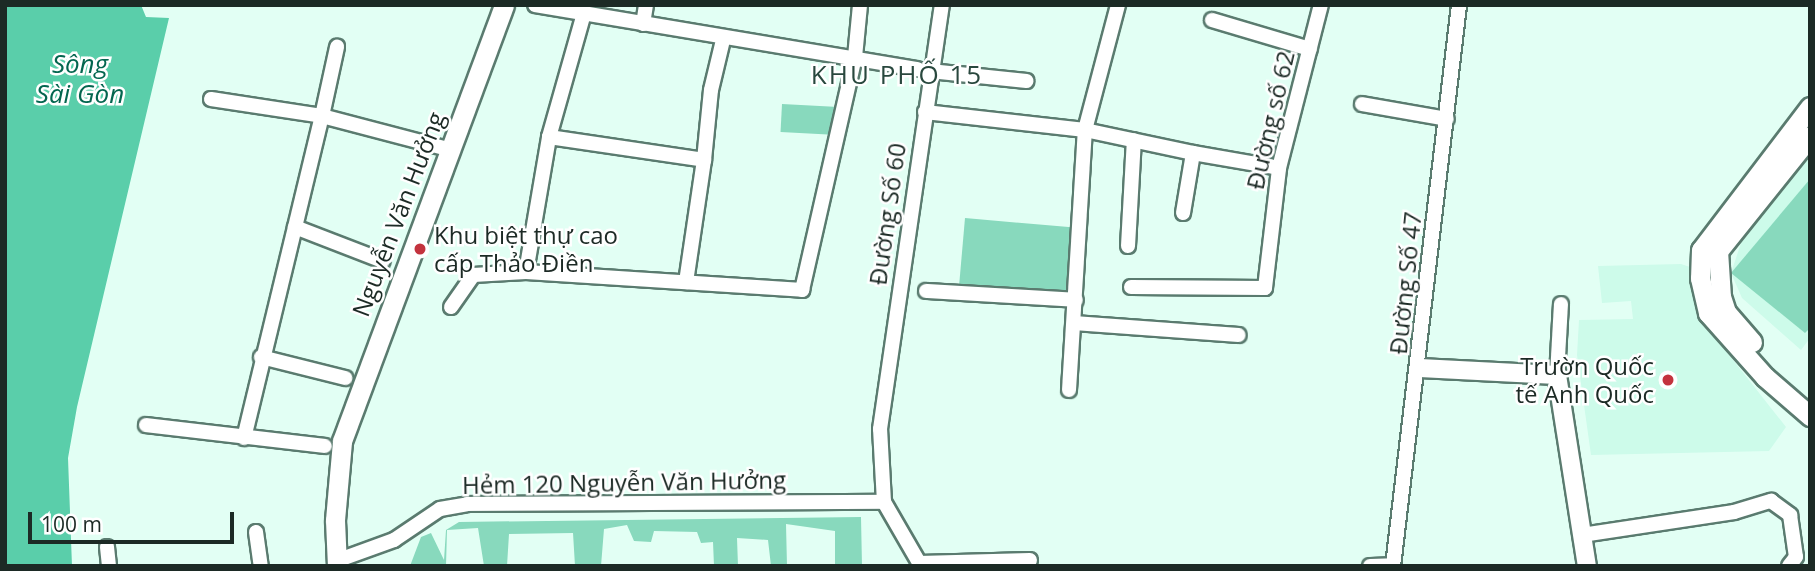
<!DOCTYPE html>
<meta charset="utf-8">
<style>
body{margin:0}
#map{position:relative;width:1815px;height:571px;overflow:hidden;background:#e2fff4;font-family:"Open Sans",sans-serif}
div>[style]{position:absolute}
.built>*{inset:0;background:#cdfbea}
.green>*{inset:0;background:#88d9bd;transform-origin:0 0}
.water>*{inset:0;background:#5aceaa}
.roads{filter:drop-shadow(2px 0 #5a7b6f) drop-shadow(-2px 0 #5a7b6f) drop-shadow(0 2px #5a7b6f) drop-shadow(0 -2px #5a7b6f)}
.minor>*{height:14px;margin:-7px;padding:0 7px;transform-origin:7px;border-radius:7px;background:#fff}
.tertiary>*{height:18px;margin:-9px;padding:0 9px;transform-origin:9px;border-radius:9px;background:#fff}
.secondary>*{height:19px;margin:-9.5px;padding:0 9.5px;transform-origin:9.5px;border-radius:9.5px;background:#fff}
.dots>*{width:19px;height:19px;translate:-50% -50%;box-sizing:border-box;border:4px solid #fff;border-radius:50%}
span{translate:-50% -50%;white-space:nowrap;text-align:center;line-height:1.15;-webkit-text-stroke:5px #fff;paint-order:stroke}
.street-label{font-size:24px;color:#1c2a25}
.poi-label{font-size:24px;color:#1c2a25}
.left{translate:0 -50%;text-align:left}
.right{translate:-100% -50%;text-align:right}
.water-label{font-size:26px;color:#03664f;font-style:italic}
.neighbourhood-label{font-size:26px;color:#29483e;letter-spacing:2px}
.frame{position:absolute;inset:0;border:7px solid #1c2a25;pointer-events:none}
.scale{position:absolute;left:28px;top:512px;width:206px;height:32px;box-sizing:border-box;border:4px solid #1c2a25;border-top:0;padding-left:9px;font-size:21px;line-height:24px;white-space:nowrap;color:#1c2a25;-webkit-text-stroke:5px #fff;paint-order:stroke}
</style>
<div id="map">
<div class="built">
<i style="clip-path:polygon(1810px 149px,1810px 338px,1801px 350px,1742px 298px,1731px 273px,1745px 231px)"></i>
<i style="clip-path:polygon(1681px 264px,1696px 269px,1700px 318px,1786px 427px,1769px 451px,1591px 455px,1577px 355px,1579px 320px,1633px 319px,1631px 301px,1602px 303px,1598px 266px)"></i>
</div>
<div class="green">
<i style="left:782px;top:104px;width:52px;height:28px;rotate:3deg"></i>
<i style="clip-path:polygon(1810px 179px,1810px 328px,1805px 333px,1731px 273px)"></i>
<i style="left:965px;top:218px;width:107px;height:68px;rotate:5deg"></i>
<i style="clip-path:polygon(861px 517px,862px 566px,835px 566px,835px 531px,786px 524px,787px 566px,771px 566px,768px 540px,737px 538px,738px 566px,714px 566px,713px 542px,701px 543px,697px 532px,654px 531px,651px 542px,634px 541px,627px 525px,604px 529px,601px 566px,575px 566px,573px 533px,509px 534px,507px 566px,484px 566px,478px 528px,447px 530px,446px 566px,410px 566px,421px 537px,431px 533px,444px 560px,446px 530px,459px 522px)"></i>
</div>
<div class="water">
<i style="clip-path:polygon(5px 5px,141px 5px,146px 17px,169px 18px,77px 407px,68px 458px,72px 566px,5px 566px)"></i>
</div>
<div class="roads">
<div class="minor">
<i style="left:535px;top:5px;width:388px;rotate:9.5deg"></i>
<i style="left:1212px;top:20px;width:102px;rotate:16.5deg"></i>
<i style="left:643px;top:24px;width:19px;rotate:-81deg"></i>
<i style="left:930px;top:71px;width:97px;rotate:5.9deg"></i>
<i style="left:211px;top:99px;width:112px;rotate:8.7deg"></i>
<i style="left:322px;top:116px;width:71px;rotate:-77.7deg"></i>
<i style="left:1362px;top:104px;width:86px;rotate:10deg"></i>
<i style="left:925px;top:112px;width:161px;rotate:6.4deg"></i>
<i style="left:1085px;top:130px;width:110px;rotate:12deg"></i>
<i style="left:549px;top:137px;width:157px;rotate:8.4deg"></i>
<i style="left:704px;top:160px;width:70px;rotate:-84.3deg"></i>
<i style="left:711px;top:90px;width:51px;rotate:-76.5deg"></i>
<i style="left:1183px;top:213px;width:61px;rotate:-80.5deg"></i>
<i style="left:1193px;top:153px;width:87px;rotate:9.9deg"></i>
<i style="left:295px;top:227px;width:94px;rotate:21.1deg"></i>
<i style="left:1128px;top:246px;width:106px;rotate:-86.8deg"></i>
<i style="left:526px;top:272px;width:137px;rotate:-80.3deg"></i>
<i style="left:549px;top:137px;width:129px;rotate:-74.2deg"></i>
<i style="left:686px;top:282px;width:123px;rotate:-81.6deg"></i>
<i style="left:1131px;top:287px;width:134px;rotate:0.4deg"></i>
<i style="left:1265px;top:288px;width:121px;rotate:-83.3deg"></i>
<i style="left:1279px;top:168px;width:168px;rotate:-75.6deg"></i>
<i style="left:926px;top:291px;width:150px;rotate:3.4deg"></i>
<i style="left:451px;top:307px;width:39px;rotate:-55deg"></i>
<i style="left:473px;top:275px;width:53px;rotate:-3.2deg"></i>
<i style="left:526px;top:272px;width:277px;rotate:3.7deg"></i>
<i style="left:802px;top:290px;width:239px;rotate:-77.2deg"></i>
<i style="left:855px;top:57px;width:52px;rotate:-84.5deg"></i>
<i style="left:1074px;top:323px;width:165px;rotate:4.2deg"></i>
<i style="left:261px;top:357px;width:87px;rotate:14deg"></i>
<i style="left:1557px;top:375px;width:71px;rotate:-86.8deg"></i>
<i style="left:1069px;top:390px;width:260px;rotate:-86.5deg"></i>
<i style="left:1085px;top:130px;width:129px;rotate:-75.2deg"></i>
<i style="left:146px;top:425px;width:180px;rotate:6.7deg"></i>
<i style="left:244px;top:438px;width:331px;rotate:-76.4deg"></i>
<i style="left:322px;top:116px;width:130px;rotate:14.7deg"></i>
<i style="left:256px;top:532px;width:34px;rotate:82deg"></i>
<i style="left:1582px;top:535px;width:154px;rotate:-8.6deg"></i>
<i style="left:1734px;top:512px;width:39px;rotate:-17deg"></i>
<i style="left:1771px;top:501px;width:24px;rotate:36deg"></i>
<i style="left:1790px;top:515px;width:42px;rotate:81.9deg"></i>
<i style="left:1796px;top:557px;width:11px;rotate:128deg"></i>
<i style="left:107px;top:547px;width:19px;rotate:84deg"></i>
<i style="left:336px;top:561px;width:62px;rotate:-19.9deg"></i>
<i style="left:394px;top:540px;width:55px;rotate:-34deg"></i>
<i style="left:440px;top:509px;width:27px;rotate:-10deg"></i>
<i style="left:467px;top:504px;width:417px;rotate:-0.3deg"></i>
<i style="left:919px;top:563px;width:111px;rotate:-1.5deg"></i>
<i style="left:921px;top:566px;width:74px;rotate:-120deg"></i>
<i style="left:884px;top:502px;width:73px;rotate:-93.1deg"></i>
<i style="left:880px;top:429px;width:429px;rotate:-81.7deg"></i>
<i style="left:1370px;top:566px;width:23px;rotate:-2deg"></i>
<i style="left:1393px;top:566px;width:565px;rotate:-83.29deg"></i>
</div>
<div class="tertiary">
<i style="left:1419px;top:368px;width:138px;rotate:2.9deg"></i>
<i style="left:1557px;top:375px;width:193px;rotate:81.1deg"></i>
</div>
<div class="secondary">
<i style="left:1810px;top:107px;width:180px;rotate:127.3deg"></i>
<i style="left:1701px;top:250px;width:28px;rotate:92deg"></i>
<i style="left:1700px;top:278px;width:36px;rotate:77deg"></i>
<i style="left:1708px;top:313px;width:86px;rotate:48.3deg"></i>
<i style="left:1765px;top:377px;width:60px;rotate:40.9deg"></i>
<i style="left:1752px;top:342px;width:40px;rotate:-131deg"></i>
<i style="left:1726px;top:312px;width:16px;rotate:-108deg"></i>
<i style="left:1721px;top:297px;width:46px;rotate:-93.7deg"></i>
<i style="left:1718px;top:251px;width:147px;rotate:-51.3deg"></i>
<i style="left:337px;top:566px;width:46px;rotate:-92.5deg"></i>
<i style="left:335px;top:520px;width:79px;rotate:-84.9deg"></i>
<i style="left:342px;top:441px;width:465px;rotate:-69.6deg"></i>
</div>
</div>
<div class="dots">
<i style="left:420px;top:249px;background:#c3333e"></i>
<i style="left:1668px;top:380px;background:#c3333e"></i>
</div>
<div class="street-label">
<span style="left:1270px;top:120px;rotate:-77deg">Đường số 62</span>
<span style="left:398px;top:214px;rotate:-69deg">Nguyễn Văn Hưởng</span>
<span style="left:887px;top:214px;rotate:-82deg">Đường Số 60</span>
<span style="left:1405px;top:283px;rotate:-84deg">Đường Số 47</span>
<span style="left:624px;top:482px;rotate:-1deg">Hẻm 120 Nguyễn Văn Hưởng</span>
</div>
<div class="poi-label">
<span class="left" style="left:434px;top:249px">Khu biệt thự cao<br>cấp Thảo Điền</span>
<span class="right" style="left:1654px;top:380px">Trườn Quốc<br>tế Anh Quốc</span>
</div>
<div class="water-label">
<span style="left:80px;top:79px">Sông<br>Sài Gòn</span>
</div>
<div class="neighbourhood-label">
<span style="left:897px;top:75px">KHU PHỐ 15</span>
</div>
<div class="frame"></div>
<div class="scale">100 m</div>
</div>
